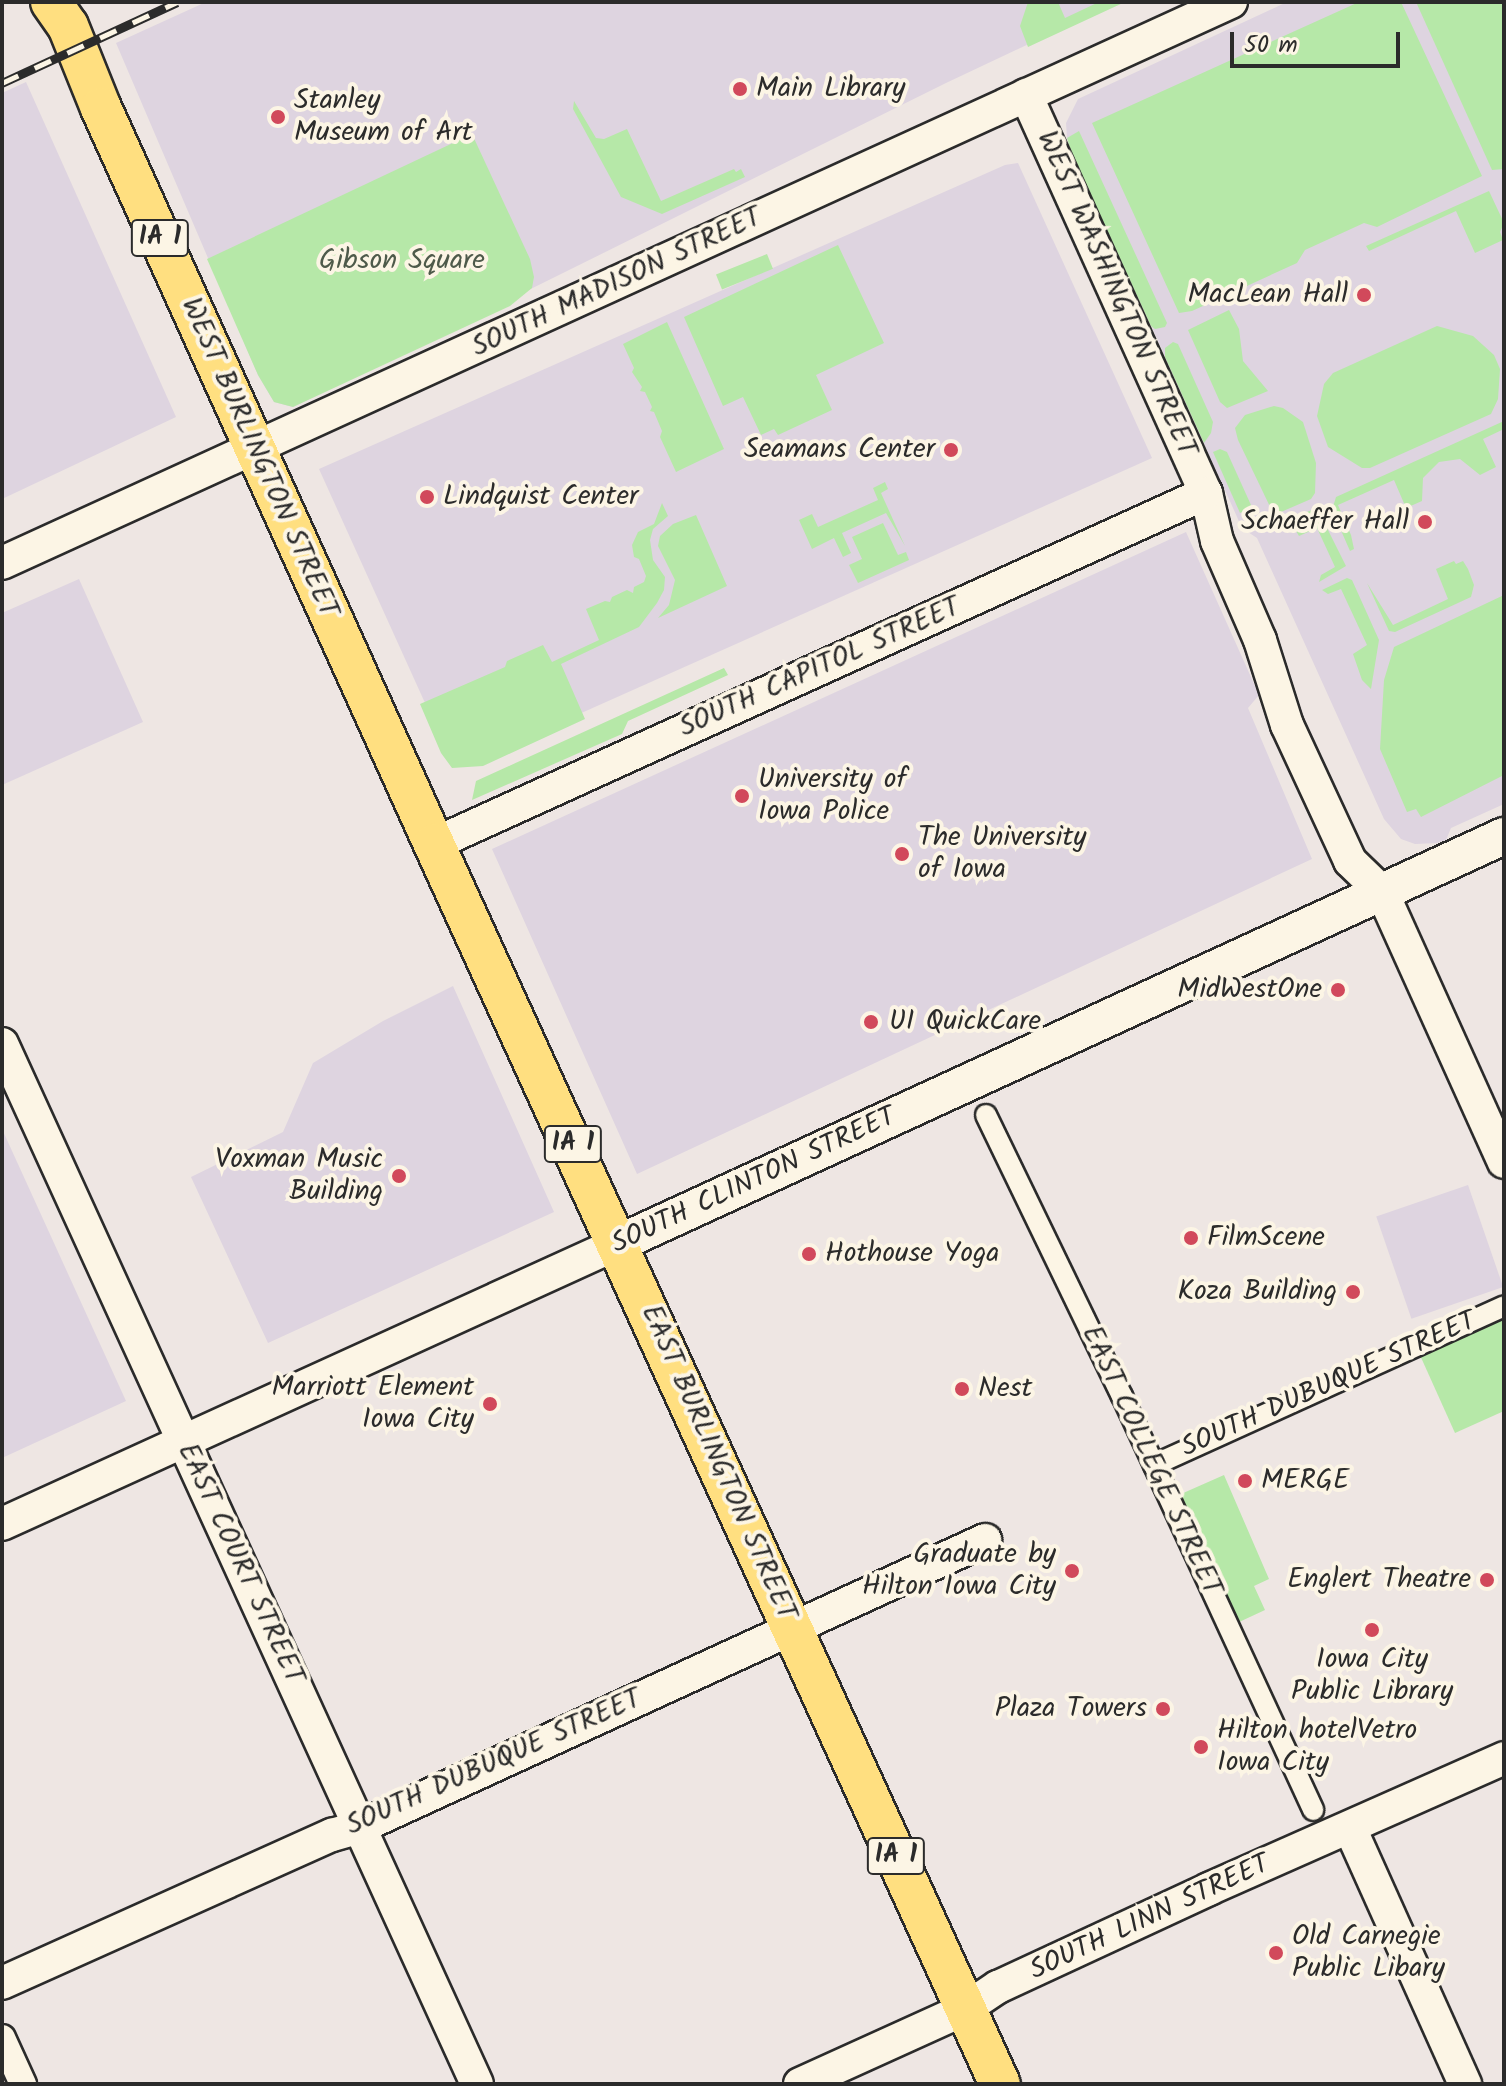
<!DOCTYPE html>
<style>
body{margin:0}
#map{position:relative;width:1506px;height:2086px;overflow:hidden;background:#eee6e3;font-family:Kalam,sans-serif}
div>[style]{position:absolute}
.built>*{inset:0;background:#ded4e0;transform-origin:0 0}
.green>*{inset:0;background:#b6e8a8;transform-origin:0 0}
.roads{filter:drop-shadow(2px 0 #2b2b2b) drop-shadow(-2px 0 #2b2b2b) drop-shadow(0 2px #2b2b2b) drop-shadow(0 -2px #2b2b2b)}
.pedestrian>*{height:20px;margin:-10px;padding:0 10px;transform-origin:10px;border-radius:10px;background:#fcf5e5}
.minor>*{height:26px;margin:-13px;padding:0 13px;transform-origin:13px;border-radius:13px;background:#fcf5e5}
.tertiary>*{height:32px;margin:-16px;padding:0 16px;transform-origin:16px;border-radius:16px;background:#fcf5e5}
.secondary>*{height:36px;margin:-18px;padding:0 18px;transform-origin:18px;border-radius:18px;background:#fcf5e5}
.primary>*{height:40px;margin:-20px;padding:0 20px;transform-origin:20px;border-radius:20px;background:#ffdf80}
.rail>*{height:9px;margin-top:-4.5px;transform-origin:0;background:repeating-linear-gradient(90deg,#fcf5e5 0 18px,#2b2b2b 0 36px);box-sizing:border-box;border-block:2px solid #2b2b2b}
.dots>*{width:22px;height:22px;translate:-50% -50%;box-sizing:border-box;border:4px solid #fcf5e5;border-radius:50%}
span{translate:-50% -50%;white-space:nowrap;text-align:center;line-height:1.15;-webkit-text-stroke:8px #fcf5e5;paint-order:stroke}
.shield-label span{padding:2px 6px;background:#fcf5e5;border:2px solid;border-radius:6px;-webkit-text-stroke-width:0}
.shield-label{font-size:26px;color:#2b2b2b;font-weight:700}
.poi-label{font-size:28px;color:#2b2b2b}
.left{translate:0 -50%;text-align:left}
.right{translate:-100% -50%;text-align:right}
.park-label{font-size:28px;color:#4e5a4a}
.street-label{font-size:28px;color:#2b2b2b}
.frame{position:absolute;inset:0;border:4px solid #2b2b2b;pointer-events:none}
.scale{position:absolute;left:1230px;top:32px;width:170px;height:36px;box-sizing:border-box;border:4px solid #2b2b2b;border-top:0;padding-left:10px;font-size:24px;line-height:28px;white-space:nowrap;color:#2b2b2b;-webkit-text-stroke:6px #fcf5e5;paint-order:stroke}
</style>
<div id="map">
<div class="built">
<i style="clip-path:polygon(206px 2px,1118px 2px,946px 83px,293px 407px,274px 402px,258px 375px,116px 43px)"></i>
<i style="clip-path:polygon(1287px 2px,1504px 2px,1504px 804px,1451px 828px,1446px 840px,1437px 843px,1415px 844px,1401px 839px,1384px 819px,1257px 538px,1242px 528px,1067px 138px,1066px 123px,1078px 99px)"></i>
<i style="clip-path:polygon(26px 82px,176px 417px,2px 499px,2px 93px)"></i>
<i style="clip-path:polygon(1018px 163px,1152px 458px,474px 761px,445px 747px,319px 469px,1005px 165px)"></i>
<i style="clip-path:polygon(1186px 532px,1259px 695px,1248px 708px,1312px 859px,637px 1174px,492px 849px)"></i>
<i style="clip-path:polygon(79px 579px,143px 722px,2px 785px,2px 613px)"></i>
<i style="clip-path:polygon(453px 986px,554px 1212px,268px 1343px,191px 1177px,283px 1132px,313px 1063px,383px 1021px)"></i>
<i style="clip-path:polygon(2px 1129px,126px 1401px,2px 1458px)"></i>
<i style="left:1468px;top:1185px;width:108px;height:97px;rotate:71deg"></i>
</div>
<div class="green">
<i style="clip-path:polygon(1028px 2px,1058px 2px,1065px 18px,1099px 2px,1125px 2px,1028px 47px,1020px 26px)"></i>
<i style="clip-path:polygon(1359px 2px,1401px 2px,1482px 176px,1377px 227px,1364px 223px,1305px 250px,1297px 263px,1192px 311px,1179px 313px,1092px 123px)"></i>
<i style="clip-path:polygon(1416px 2px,1504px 2px,1504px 169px,1492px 170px)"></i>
<i style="clip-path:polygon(574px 101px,596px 138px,604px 139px,627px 129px,661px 201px,734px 169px,736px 172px,741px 169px,745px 177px,662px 214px,621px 197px,573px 109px)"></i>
<i style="clip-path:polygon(1079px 131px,1167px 323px,1165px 327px,1155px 329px,1151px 326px,1071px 152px,1067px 138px)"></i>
<i style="clip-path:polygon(472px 134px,530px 259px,534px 277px,532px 288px,510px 306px,293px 407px,274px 402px,258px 375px,207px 259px)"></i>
<i style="clip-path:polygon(1489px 191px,1504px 223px,1500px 232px,1503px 240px,1475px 253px,1456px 211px,1369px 251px,1366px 246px)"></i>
<i style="clip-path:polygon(838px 245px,884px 343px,816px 375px,832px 410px,778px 435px,774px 429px,761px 435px,743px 397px,723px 406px,684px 317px)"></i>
<i style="left:767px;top:254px;width:16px;height:55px;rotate:68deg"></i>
<i style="clip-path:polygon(1229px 310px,1239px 329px,1243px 361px,1268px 391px,1227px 408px,1220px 402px,1188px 330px)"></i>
<i style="clip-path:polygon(667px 322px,724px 449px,676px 472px,660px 437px,662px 431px,654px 412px,650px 411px,652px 407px,645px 392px,640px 391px,642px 387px,632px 372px,634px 368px,623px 344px)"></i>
<i style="clip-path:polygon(1437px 326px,1473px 336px,1494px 355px,1500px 369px,1498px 399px,1491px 414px,1370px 468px,1362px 468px,1328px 447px,1317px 416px,1324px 384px,1333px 373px)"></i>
<i style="clip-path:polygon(1173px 342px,1178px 344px,1213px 422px,1211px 433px,1204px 443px,1165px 357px,1165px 348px)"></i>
<i style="clip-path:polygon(1274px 406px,1283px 408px,1303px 422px,1316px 463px,1315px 493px,1311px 499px,1274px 515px,1238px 440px,1235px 428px,1245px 415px)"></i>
<i style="clip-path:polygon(1504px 421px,1504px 429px,1483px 439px,1496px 467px,1480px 475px,1460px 459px,1439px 462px,1423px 478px,1422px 501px,1406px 508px,1394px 480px,1338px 505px,1351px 535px,1354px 549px,1350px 551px,1332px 510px,1336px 497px)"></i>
<i style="clip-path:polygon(1220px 449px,1227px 452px,1251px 505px,1251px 508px,1240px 513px,1213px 452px)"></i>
<i style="clip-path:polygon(885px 482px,888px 489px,881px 493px,905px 546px,886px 513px,842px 533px,851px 553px,843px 557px,834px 538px,812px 549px,799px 520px,812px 514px,818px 527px,878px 500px,873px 488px)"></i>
<i style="clip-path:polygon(662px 503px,668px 516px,653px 529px,650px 540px,653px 560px,665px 577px,664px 590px,657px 603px,639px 627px,561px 664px,585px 719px,483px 766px,452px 768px,441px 753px,420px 704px,505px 667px,507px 661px,543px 645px,552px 662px,599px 640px,586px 609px,605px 601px,610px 602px,612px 597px,627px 590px,633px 593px,634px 587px,644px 582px,646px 576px,639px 559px,634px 557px,632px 545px,638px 532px,654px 524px)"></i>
<i style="clip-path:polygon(1317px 508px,1346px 566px,1319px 582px,1321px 575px,1335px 567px,1317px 528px,1299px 536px,1289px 519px)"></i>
<i style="clip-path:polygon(696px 515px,727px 586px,658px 618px,669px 605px,675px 580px,658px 546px,660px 536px,673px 524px)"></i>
<i style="clip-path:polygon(883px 523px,898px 555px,906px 552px,909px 560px,858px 583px,849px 565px,862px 559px,852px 537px)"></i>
<i style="clip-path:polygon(1454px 561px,1456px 564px,1463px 561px,1468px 569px,1474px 585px,1471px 597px,1395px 632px,1389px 631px,1367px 583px,1393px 625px,1448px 599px,1436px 569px)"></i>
<i style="clip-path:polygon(1347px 578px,1352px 580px,1379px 640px,1371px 689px,1362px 680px,1353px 654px,1367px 645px,1341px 589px,1328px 594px,1322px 590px)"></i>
<i style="clip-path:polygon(1504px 595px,1504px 775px,1421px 817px,1416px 809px,1407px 812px,1380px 749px,1384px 680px,1394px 647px)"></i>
<i style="clip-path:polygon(724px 668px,728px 675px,628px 721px,622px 734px,472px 800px,476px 781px)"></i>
<i style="clip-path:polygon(1504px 1314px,1504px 1411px,1455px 1433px,1419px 1353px)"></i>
<i style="clip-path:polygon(1224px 1475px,1269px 1579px,1254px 1586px,1265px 1610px,1237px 1623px,1181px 1494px)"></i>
</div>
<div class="roads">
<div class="pedestrian">
<i style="left:986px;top:1115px;width:312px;rotate:64.2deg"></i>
<i style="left:1122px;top:1396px;width:456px;rotate:65.2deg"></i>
<i style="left:1154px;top:1465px;width:384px;rotate:-24.4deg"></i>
</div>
<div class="minor">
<i style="left:2px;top:2038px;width:51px;rotate:65.5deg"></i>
</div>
<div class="tertiary">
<i style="left:1026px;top:95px;width:437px;rotate:65.7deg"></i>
<i style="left:1206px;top:493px;width:49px;rotate:77.1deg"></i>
<i style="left:1217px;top:541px;width:108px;rotate:66.5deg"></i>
<i style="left:1260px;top:640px;width:89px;rotate:72.4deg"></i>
<i style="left:1287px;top:725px;width:150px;rotate:65.1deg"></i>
<i style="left:1350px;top:861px;width:45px;rotate:44.1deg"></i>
<i style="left:1382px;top:892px;width:296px;rotate:65.7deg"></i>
<i style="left:2px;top:563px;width:1351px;rotate:-24.54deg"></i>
<i style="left:434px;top:844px;width:848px;rotate:-24.45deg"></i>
<i style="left:2px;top:1044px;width:1143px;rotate:65.45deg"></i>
<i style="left:2px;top:1524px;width:678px;rotate:-24.49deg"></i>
<i style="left:1350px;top:1828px;width:281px;rotate:65.8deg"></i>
<i style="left:2px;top:1983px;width:362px;rotate:-24.2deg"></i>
<i style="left:332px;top:1835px;width:29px;rotate:-16deg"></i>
<i style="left:360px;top:1827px;width:688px;rotate:-24.66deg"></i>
<i style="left:800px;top:2084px;width:181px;rotate:-24.4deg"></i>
<i style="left:965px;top:2009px;width:40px;rotate:-34deg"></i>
<i style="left:998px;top:1987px;width:233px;rotate:-24.9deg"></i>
<i style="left:1209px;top:1889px;width:323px;rotate:-23.9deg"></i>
</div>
<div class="secondary">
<i style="left:619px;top:1243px;width:974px;rotate:-24.7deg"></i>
</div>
<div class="primary">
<i style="left:51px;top:2px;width:29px;rotate:55deg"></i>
<i style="left:68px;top:26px;width:88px;rotate:68.1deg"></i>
<i style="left:101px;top:108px;width:808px;rotate:65.66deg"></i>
<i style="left:434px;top:844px;width:1363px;rotate:65.47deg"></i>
</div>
</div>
<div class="rail">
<i style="left:2px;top:83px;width:193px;rotate:-24.8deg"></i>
</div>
<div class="dots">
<i style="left:740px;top:89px;background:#d1495b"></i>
<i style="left:278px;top:117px;background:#d1495b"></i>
<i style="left:1364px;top:295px;background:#d1495b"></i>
<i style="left:951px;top:450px;background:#d1495b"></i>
<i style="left:427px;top:497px;background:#d1495b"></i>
<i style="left:1425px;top:522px;background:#d1495b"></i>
<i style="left:742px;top:796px;background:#d1495b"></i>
<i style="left:902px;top:854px;background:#d1495b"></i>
<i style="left:1338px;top:990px;background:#d1495b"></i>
<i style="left:871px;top:1022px;background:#d1495b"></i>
<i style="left:399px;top:1176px;background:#d1495b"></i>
<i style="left:1191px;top:1238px;background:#d1495b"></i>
<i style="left:809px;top:1254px;background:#d1495b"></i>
<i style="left:1353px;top:1292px;background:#d1495b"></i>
<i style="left:962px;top:1389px;background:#d1495b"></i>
<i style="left:490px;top:1404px;background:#d1495b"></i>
<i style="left:1245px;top:1481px;background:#d1495b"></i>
<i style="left:1072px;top:1571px;background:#d1495b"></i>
<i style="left:1487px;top:1580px;background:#d1495b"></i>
<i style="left:1372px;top:1630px;background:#d1495b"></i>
<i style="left:1163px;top:1709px;background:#d1495b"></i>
<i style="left:1201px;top:1747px;background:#d1495b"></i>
<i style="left:1276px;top:1953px;background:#d1495b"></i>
</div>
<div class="shield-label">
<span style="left:160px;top:238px">IA 1</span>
<span style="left:573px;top:1144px">IA 1</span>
<span style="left:896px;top:1856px">IA 1</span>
</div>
<div class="poi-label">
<span class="left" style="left:756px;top:89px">Main Library</span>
<span class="left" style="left:294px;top:117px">Stanley<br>Museum of Art</span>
<span class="right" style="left:1348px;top:295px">MacLean Hall</span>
<span class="right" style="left:935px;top:450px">Seamans Center</span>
<span class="left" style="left:443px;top:497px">Lindquist Center</span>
<span class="right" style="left:1409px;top:522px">Schaeffer Hall</span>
<span class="left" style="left:758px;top:796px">University of<br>Iowa Police</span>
<span class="left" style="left:918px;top:854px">The University<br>of Iowa</span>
<span class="right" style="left:1322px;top:990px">MidWestOne</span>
<span class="left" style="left:889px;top:1022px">UI QuickCare</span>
<span class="right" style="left:383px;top:1176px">Voxman Music<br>Building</span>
<span class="left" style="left:1207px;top:1238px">FilmScene</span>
<span class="left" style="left:825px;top:1254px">Hothouse Yoga</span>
<span class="right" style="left:1337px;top:1292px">Koza Building</span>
<span class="right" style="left:474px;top:1404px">Marriott Element<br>Iowa City</span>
<span class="left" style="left:978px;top:1389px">Nest</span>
<span class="left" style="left:1261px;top:1481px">MERGE</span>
<span class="right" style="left:1056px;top:1571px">Graduate by<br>Hilton Iowa City</span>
<span class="right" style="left:1471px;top:1580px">Englert Theatre</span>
<span style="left:1372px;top:1676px">Iowa City<br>Public Library</span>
<span class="right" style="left:1147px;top:1709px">Plaza Towers</span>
<span class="left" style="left:1217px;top:1747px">Hilton hotelVetro<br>Iowa City</span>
<span class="left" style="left:1292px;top:1953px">Old Carnegie<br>Public Libary</span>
</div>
<div class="park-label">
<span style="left:402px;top:261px">Gibson Square</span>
</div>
<div class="street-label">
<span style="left:617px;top:283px;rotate:-25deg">SOUTH MADISON STREET</span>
<span style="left:1116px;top:294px;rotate:66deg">WEST WASHINGTON STREET</span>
<span style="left:259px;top:458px;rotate:66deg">WEST BURLINGTON STREET</span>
<span style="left:820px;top:668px;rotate:-24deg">SOUTH CAPITOL STREET</span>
<span style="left:754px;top:1181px;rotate:-25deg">SOUTH CLINTON STREET</span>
<span style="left:1329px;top:1385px;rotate:-24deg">SOUTH DUBUQUE STREET</span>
<span style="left:1151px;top:1461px;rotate:65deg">EAST COLLEGE STREET</span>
<span style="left:718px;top:1463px;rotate:66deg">EAST BURLINGTON STREET</span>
<span style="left:240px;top:1564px;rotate:65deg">EAST COURT STREET</span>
<span style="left:494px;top:1763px;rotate:-24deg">SOUTH DUBUQUE STREET</span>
<span style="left:1150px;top:1918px;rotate:-25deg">SOUTH LINN STREET</span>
</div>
<div class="frame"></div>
<div class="scale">50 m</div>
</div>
